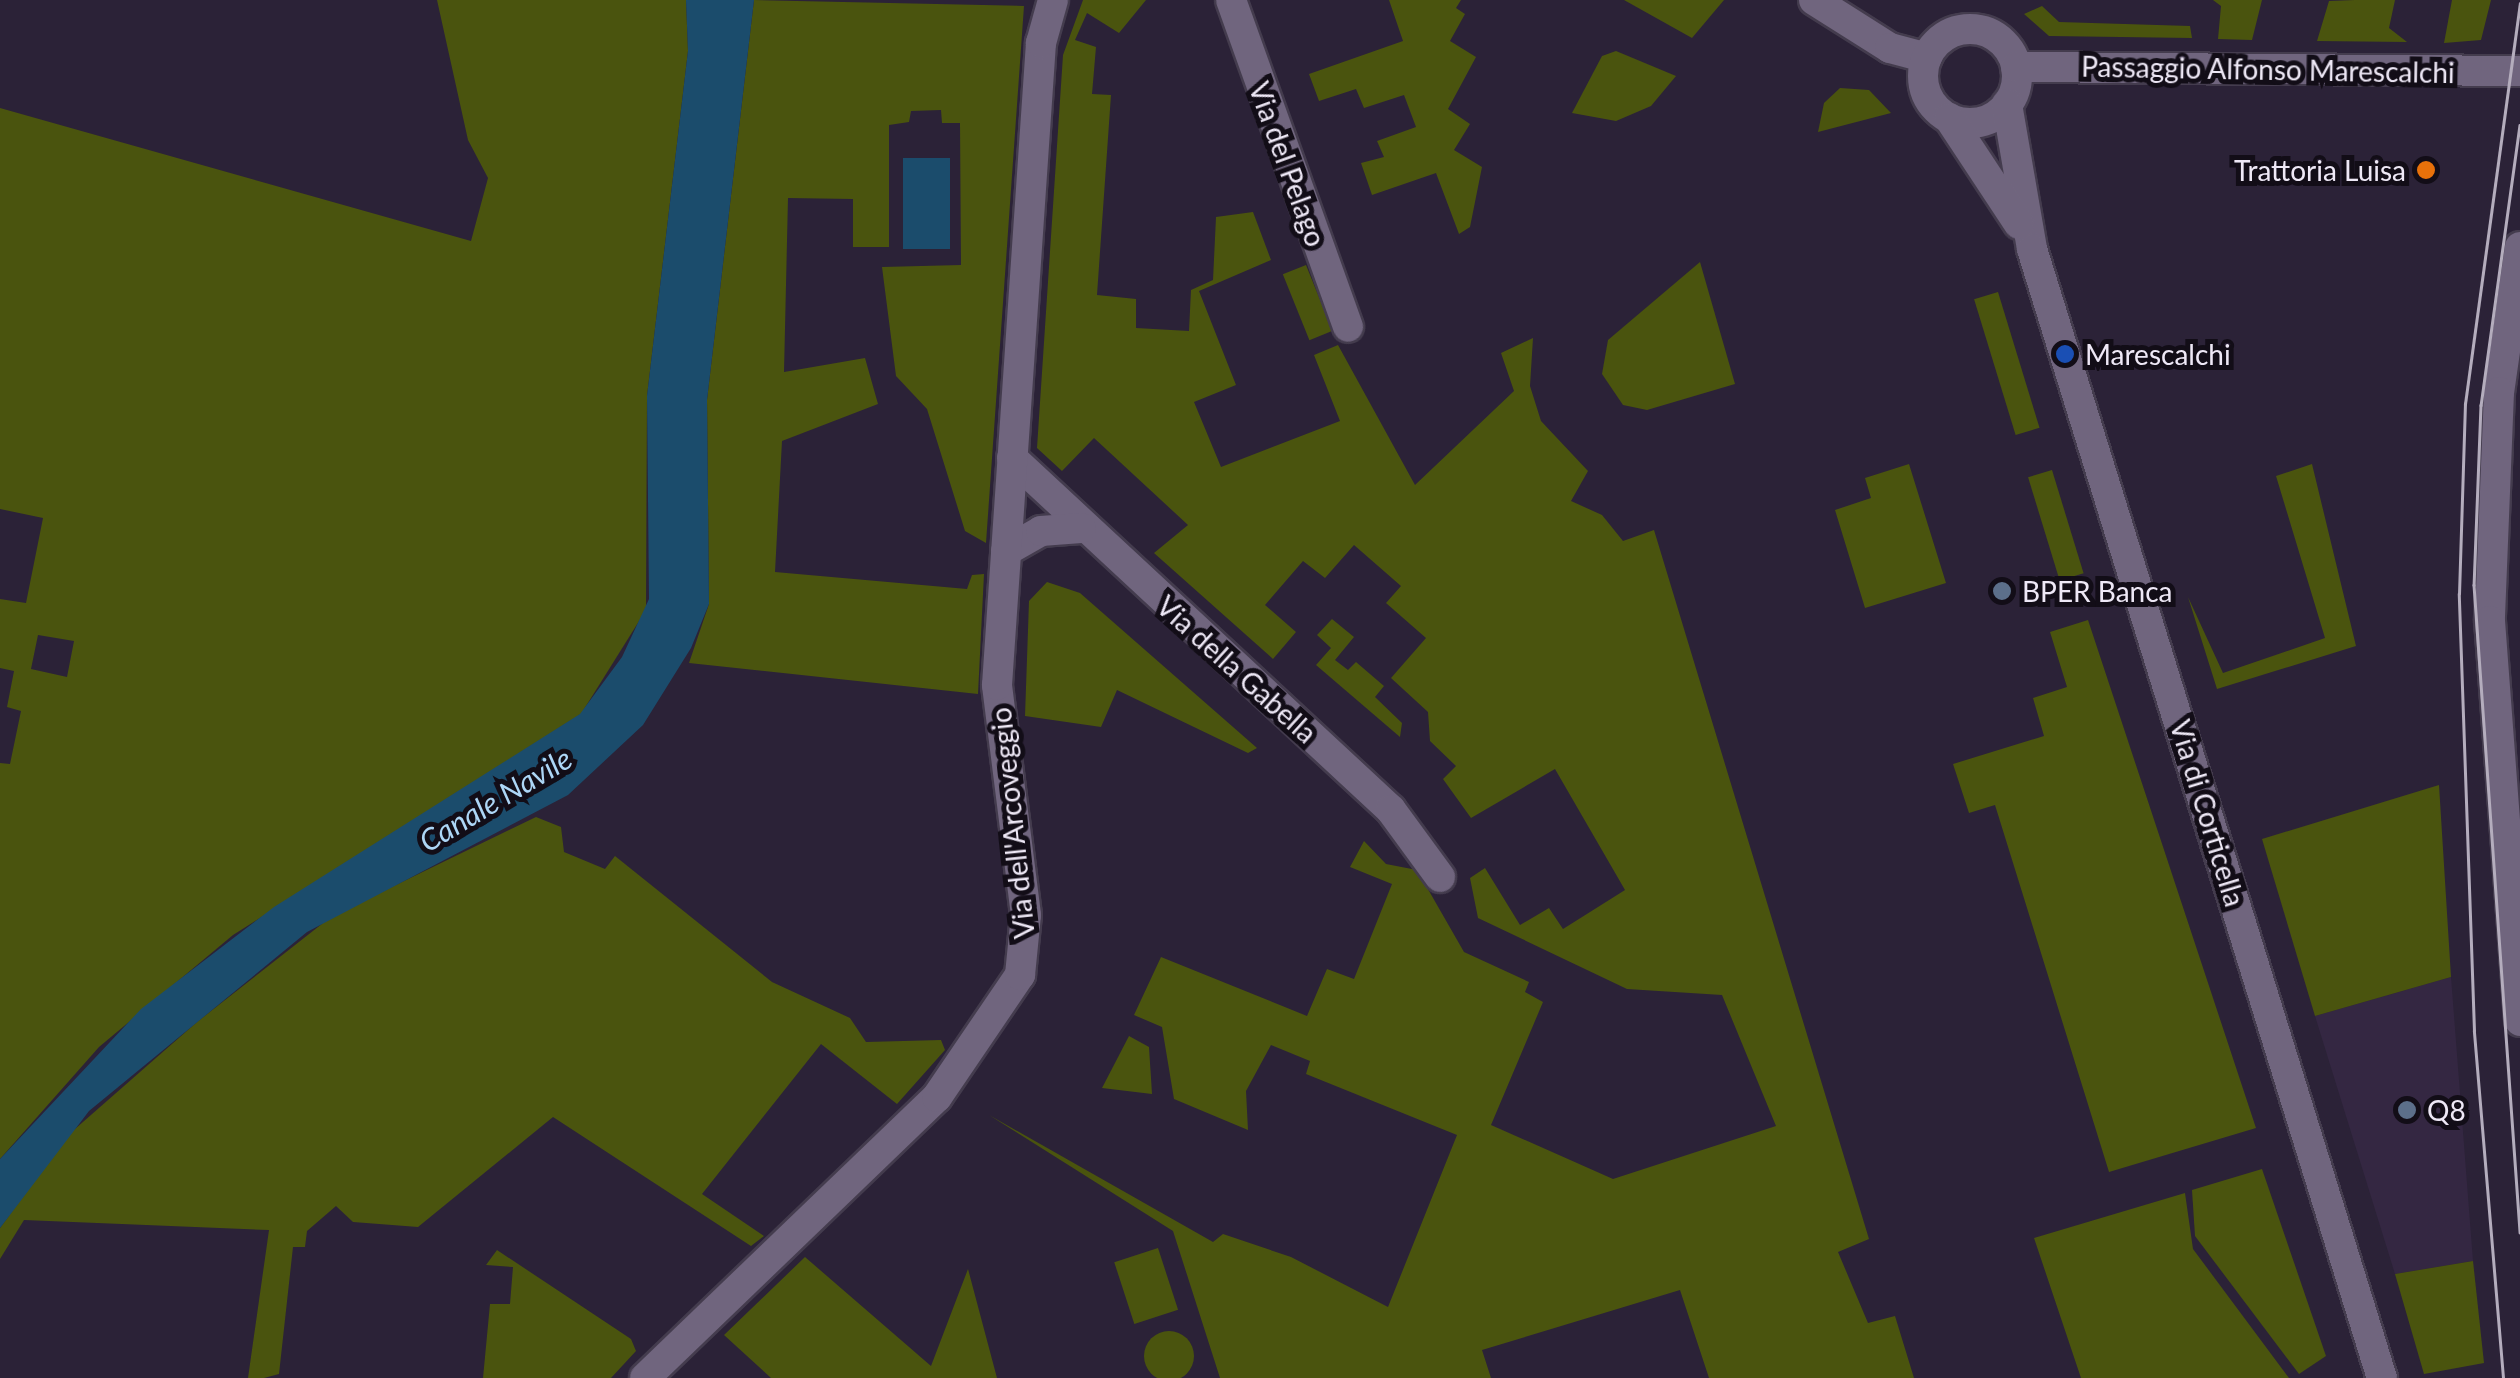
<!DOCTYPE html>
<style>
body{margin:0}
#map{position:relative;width:2520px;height:1378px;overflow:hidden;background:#2b2237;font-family:Lato,sans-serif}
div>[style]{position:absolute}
.built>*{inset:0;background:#342742}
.green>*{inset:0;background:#4a540e;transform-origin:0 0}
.round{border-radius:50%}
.water>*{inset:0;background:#1b4c6c;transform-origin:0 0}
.roads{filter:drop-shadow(2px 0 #443c4e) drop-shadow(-2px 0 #443c4e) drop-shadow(0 2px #443c4e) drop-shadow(0 -2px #443c4e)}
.minor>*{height:30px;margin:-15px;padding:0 15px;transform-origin:15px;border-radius:15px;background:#70657e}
.minor>.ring{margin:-15px;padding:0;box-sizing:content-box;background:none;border:30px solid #70657e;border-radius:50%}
.tram>*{height:2.5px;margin:-1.25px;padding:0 1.25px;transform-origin:1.25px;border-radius:1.25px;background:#b4adbd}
.dots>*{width:28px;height:28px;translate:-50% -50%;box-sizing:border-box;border:5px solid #120d17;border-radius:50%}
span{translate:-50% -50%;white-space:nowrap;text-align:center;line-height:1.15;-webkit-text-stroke:10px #120d17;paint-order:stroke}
.street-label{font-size:28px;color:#eee8f6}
.poi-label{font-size:28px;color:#eee8f6}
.right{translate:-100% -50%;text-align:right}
.left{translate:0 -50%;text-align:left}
.water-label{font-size:30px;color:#add6f6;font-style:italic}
</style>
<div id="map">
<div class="built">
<i style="clip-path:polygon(2451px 977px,2473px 1261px,2395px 1274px,2315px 1016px)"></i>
</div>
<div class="green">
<i style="clip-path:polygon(evenodd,437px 0,686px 0,688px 51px,647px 396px,646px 610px,581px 714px,233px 935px,99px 1047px,0 1159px,0 763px,10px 764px,21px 711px,7px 707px,14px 671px,0 668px,0 599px,26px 603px,43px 518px,0 509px,0 108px,471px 241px,488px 178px,468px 140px,437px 0,38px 635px,74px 641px,67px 677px,31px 669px,38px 635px)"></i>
<i style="clip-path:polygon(754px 0,1024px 6px,986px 543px,965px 531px,927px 409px,896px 376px,882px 267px,961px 265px,960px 123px,942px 123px,941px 110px,911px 111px,909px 122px,889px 125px,889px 247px,853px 247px,853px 199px,788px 198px,784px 372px,865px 358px,878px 404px,782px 441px,775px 572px,967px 589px,972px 575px,984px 574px,978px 694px,689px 663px,709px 604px,707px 400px)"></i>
<i style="clip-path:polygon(1083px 0,1146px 0,1119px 33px,1087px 13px,1075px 40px,1096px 47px,1092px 94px,1111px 95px,1097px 295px,1136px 299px,1136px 328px,1189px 331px,1191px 290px,1213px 280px,1216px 217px,1253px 212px,1271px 260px,1199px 291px,1236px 385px,1194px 402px,1221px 467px,1340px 421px,1314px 355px,1338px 345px,1415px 485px,1514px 391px,1501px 353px,1533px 338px,1530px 386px,1541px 421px,1588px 471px,1571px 501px,1602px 515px,1623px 541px,1654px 530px,1869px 1239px,1838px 1252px,1868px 1323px,1895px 1316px,1914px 1378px,1709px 1378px,1680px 1290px,1482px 1350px,1491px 1378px,1220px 1378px,1173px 1231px,989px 1115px,1213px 1242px,1223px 1234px,1291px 1257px,1388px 1307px,1457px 1135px,1306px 1074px,1310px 1061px,1271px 1045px,1246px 1091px,1248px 1130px,1174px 1099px,1162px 1027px,1134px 1015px,1161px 957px,1307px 1016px,1327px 969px,1354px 979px,1392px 884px,1350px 867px,1364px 841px,1386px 864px,1417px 870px,1464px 952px,1529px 982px,1525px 992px,1543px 1002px,1491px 1125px,1613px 1179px,1776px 1126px,1722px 995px,1627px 989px,1478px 918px,1470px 878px,1485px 868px,1520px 925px,1549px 908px,1563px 929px,1625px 890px,1555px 769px,1471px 818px,1443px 779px,1456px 766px,1430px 741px,1428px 712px,1391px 678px,1426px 638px,1386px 603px,1401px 586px,1354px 545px,1325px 578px,1303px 561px,1265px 605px,1296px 632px,1273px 659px,1154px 553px,1188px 525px,1094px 438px,1062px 471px,1037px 448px,1063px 55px)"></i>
<i style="clip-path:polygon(1389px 0,1461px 0,1456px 8px,1465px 14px,1450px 41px,1476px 57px,1448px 109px,1470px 124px,1454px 150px,1482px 167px,1470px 227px,1459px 234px,1436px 173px,1372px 195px,1361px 163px,1384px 157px,1377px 141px,1416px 127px,1404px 95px,1364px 108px,1356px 89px,1319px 101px,1309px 74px,1403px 41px)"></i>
<i style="clip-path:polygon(1624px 0,1724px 0,1692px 38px)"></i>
<i style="clip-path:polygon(2262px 0,2252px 40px,2218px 39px,2221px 6px,2213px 0)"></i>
<i style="clip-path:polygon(2355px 0,2395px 0,2389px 28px,2407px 42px,2317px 41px,2329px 1px)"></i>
<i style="clip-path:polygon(2452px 0,2491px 0,2481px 40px,2444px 43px)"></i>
<i style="clip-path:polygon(2042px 6px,2059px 22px,2190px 26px,2192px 38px,2049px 36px,2024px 14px)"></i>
<i style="clip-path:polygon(1616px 51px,1676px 76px,1651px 106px,1616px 121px,1572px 113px,1602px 56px)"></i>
<i style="clip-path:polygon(1840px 88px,1869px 90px,1891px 113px,1818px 132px,1824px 103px)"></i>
<i style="clip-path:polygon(1700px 262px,1735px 384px,1647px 410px,1623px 405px,1602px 374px,1608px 340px)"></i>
<i style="left:1306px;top:265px;width:71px;height:25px;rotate:68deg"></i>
<i style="left:1998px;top:292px;width:142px;height:25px;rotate:73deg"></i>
<i style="clip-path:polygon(1909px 464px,1946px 583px,1865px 608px,1835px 510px,1871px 498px,1865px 478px)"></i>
<i style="clip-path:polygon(2312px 464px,2356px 646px,2217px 689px,2188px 597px,2223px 673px,2325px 638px,2276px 476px)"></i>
<i style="left:2052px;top:470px;width:108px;height:25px;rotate:73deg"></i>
<i style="clip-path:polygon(1047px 582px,1080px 593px,1257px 748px,1248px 753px,1117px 690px,1101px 727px,1025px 716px,1029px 601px)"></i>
<i style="clip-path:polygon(1332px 619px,1354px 637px,1335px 660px,1348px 670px,1356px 662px,1384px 686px,1375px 697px,1402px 723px,1400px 737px,1316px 665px,1331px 648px,1317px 635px)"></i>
<i style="clip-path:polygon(2088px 620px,2256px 1128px,2109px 1172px,1995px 805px,1969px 813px,1953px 764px,2044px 736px,2033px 698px,2067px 687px,2050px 632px)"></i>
<i style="clip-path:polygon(2439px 785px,2451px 977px,2315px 1016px,2262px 839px)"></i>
<i style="clip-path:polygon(536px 817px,561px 827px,564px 852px,605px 869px,615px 856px,772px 982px,850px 1018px,866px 1042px,941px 1040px,945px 1050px,897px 1104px,821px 1044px,702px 1194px,764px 1236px,751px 1246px,553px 1117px,418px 1227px,353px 1222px,336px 1206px,307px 1231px,305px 1247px,293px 1247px,279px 1374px,264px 1378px,248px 1378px,269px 1230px,24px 1220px,0 1259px,0 1228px,67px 1136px,197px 1022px,332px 916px)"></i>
<i style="clip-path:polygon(1129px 1036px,1149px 1047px,1152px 1094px,1102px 1088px)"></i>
<i style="clip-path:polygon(2262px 1169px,2326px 1356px,2299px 1374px,2195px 1236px,2192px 1190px)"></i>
<i style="clip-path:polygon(2185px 1193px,2193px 1249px,2289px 1378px,2081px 1378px,2034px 1238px)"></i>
<i style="left:1158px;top:1248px;width:65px;height:46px;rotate:72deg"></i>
<i style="clip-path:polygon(497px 1250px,631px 1339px,636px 1351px,611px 1378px,483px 1378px,490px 1304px,510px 1304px,513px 1267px,486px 1265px)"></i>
<i style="clip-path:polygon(805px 1257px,931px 1366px,968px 1269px,997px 1378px,771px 1378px,724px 1335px)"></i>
<i style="clip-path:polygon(2473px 1261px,2484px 1363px,2424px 1374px,2395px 1274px)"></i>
<i class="round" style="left:1144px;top:1331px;width:50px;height:50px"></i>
</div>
<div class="water">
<i style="clip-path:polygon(686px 0,754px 0,707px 400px,709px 604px,691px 648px,643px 725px,568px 795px,307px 932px,89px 1111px,0 1228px,0 1159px,141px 1009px,274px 907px,580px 714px,622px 657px,649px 599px,647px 396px,688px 51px)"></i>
<i style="left:903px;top:158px;width:47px;height:91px"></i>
</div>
<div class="roads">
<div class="minor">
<i style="left:1231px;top:0;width:347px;rotate:70.3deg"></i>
<i style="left:1814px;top:0;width:90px;rotate:32.3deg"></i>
<i style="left:1890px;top:48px;width:38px;rotate:15deg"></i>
<i class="ring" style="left:1923px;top:29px;width:64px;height:64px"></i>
<i style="left:2016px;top:67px;width:504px;rotate:0.45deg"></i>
<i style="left:2007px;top:104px;width:147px;rotate:80.2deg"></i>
<i style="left:2032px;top:249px;width:1182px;rotate:72.78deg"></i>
<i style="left:1949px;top:118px;width:127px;rotate:56.6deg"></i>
<i style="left:2520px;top:247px;width:147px;rotate:98.2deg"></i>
<i style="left:2499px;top:392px;width:229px;rotate:92.3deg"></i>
<i style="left:2490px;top:621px;width:401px;rotate:85.7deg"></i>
<i style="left:1012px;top:458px;width:517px;rotate:42.88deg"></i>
<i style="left:1391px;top:810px;width:83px;rotate:53.8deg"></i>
<i style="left:1006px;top:551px;width:40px;rotate:-29.7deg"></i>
<i style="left:1041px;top:531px;width:40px;rotate:-4.3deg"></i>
<i style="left:645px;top:1378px;width:405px;rotate:-43.9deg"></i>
<i style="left:937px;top:1097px;width:148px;rotate:-55.8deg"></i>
<i style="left:1020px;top:975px;width:60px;rotate:-84.3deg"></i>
<i style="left:1026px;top:915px;width:232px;rotate:-97.2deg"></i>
<i style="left:997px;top:685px;width:644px;rotate:-86.08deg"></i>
<i style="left:1041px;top:43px;width:45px;rotate:-74.4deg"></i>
</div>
</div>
<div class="tram">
<i style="left:2520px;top:125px;width:283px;rotate:97.9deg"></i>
<i style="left:2481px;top:405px;width:180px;rotate:92.2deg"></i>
<i style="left:2474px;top:585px;width:649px;rotate:85.93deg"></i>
<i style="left:2503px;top:1378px;width:348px;rotate:-94.8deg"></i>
<i style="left:2474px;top:1031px;width:437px;rotate:-92deg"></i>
<i style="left:2459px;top:594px;width:190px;rotate:-88.2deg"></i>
<i style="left:2465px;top:404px;width:404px;rotate:-82.2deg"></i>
</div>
<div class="dots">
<i style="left:2426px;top:170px;background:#e8710a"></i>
<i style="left:2065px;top:354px;background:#1a4fb4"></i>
<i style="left:2002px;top:591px;background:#5c6f8a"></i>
<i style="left:2407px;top:1110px;background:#5c6f8a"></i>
</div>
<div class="street-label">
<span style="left:2268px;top:69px;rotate:1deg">Passaggio Alfonso Marescalchi</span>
<span style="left:1288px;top:164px;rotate:70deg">Via del Pelago</span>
<span style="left:1237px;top:669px;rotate:42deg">Via della Gabella</span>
<span style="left:2208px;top:813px;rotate:73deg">Via di Corticella</span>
<span style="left:1012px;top:823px;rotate:-96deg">Via dell'Arcoveggio</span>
</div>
<div class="poi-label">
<span class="right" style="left:2406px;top:170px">Trattoria Luisa</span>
<span class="left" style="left:2085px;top:354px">Marescalchi</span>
<span class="left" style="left:2022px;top:591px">BPER Banca</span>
<span class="left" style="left:2427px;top:1110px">Q8</span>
</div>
<div class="water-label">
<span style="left:495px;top:799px;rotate:-31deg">Canale Navile</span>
</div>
</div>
